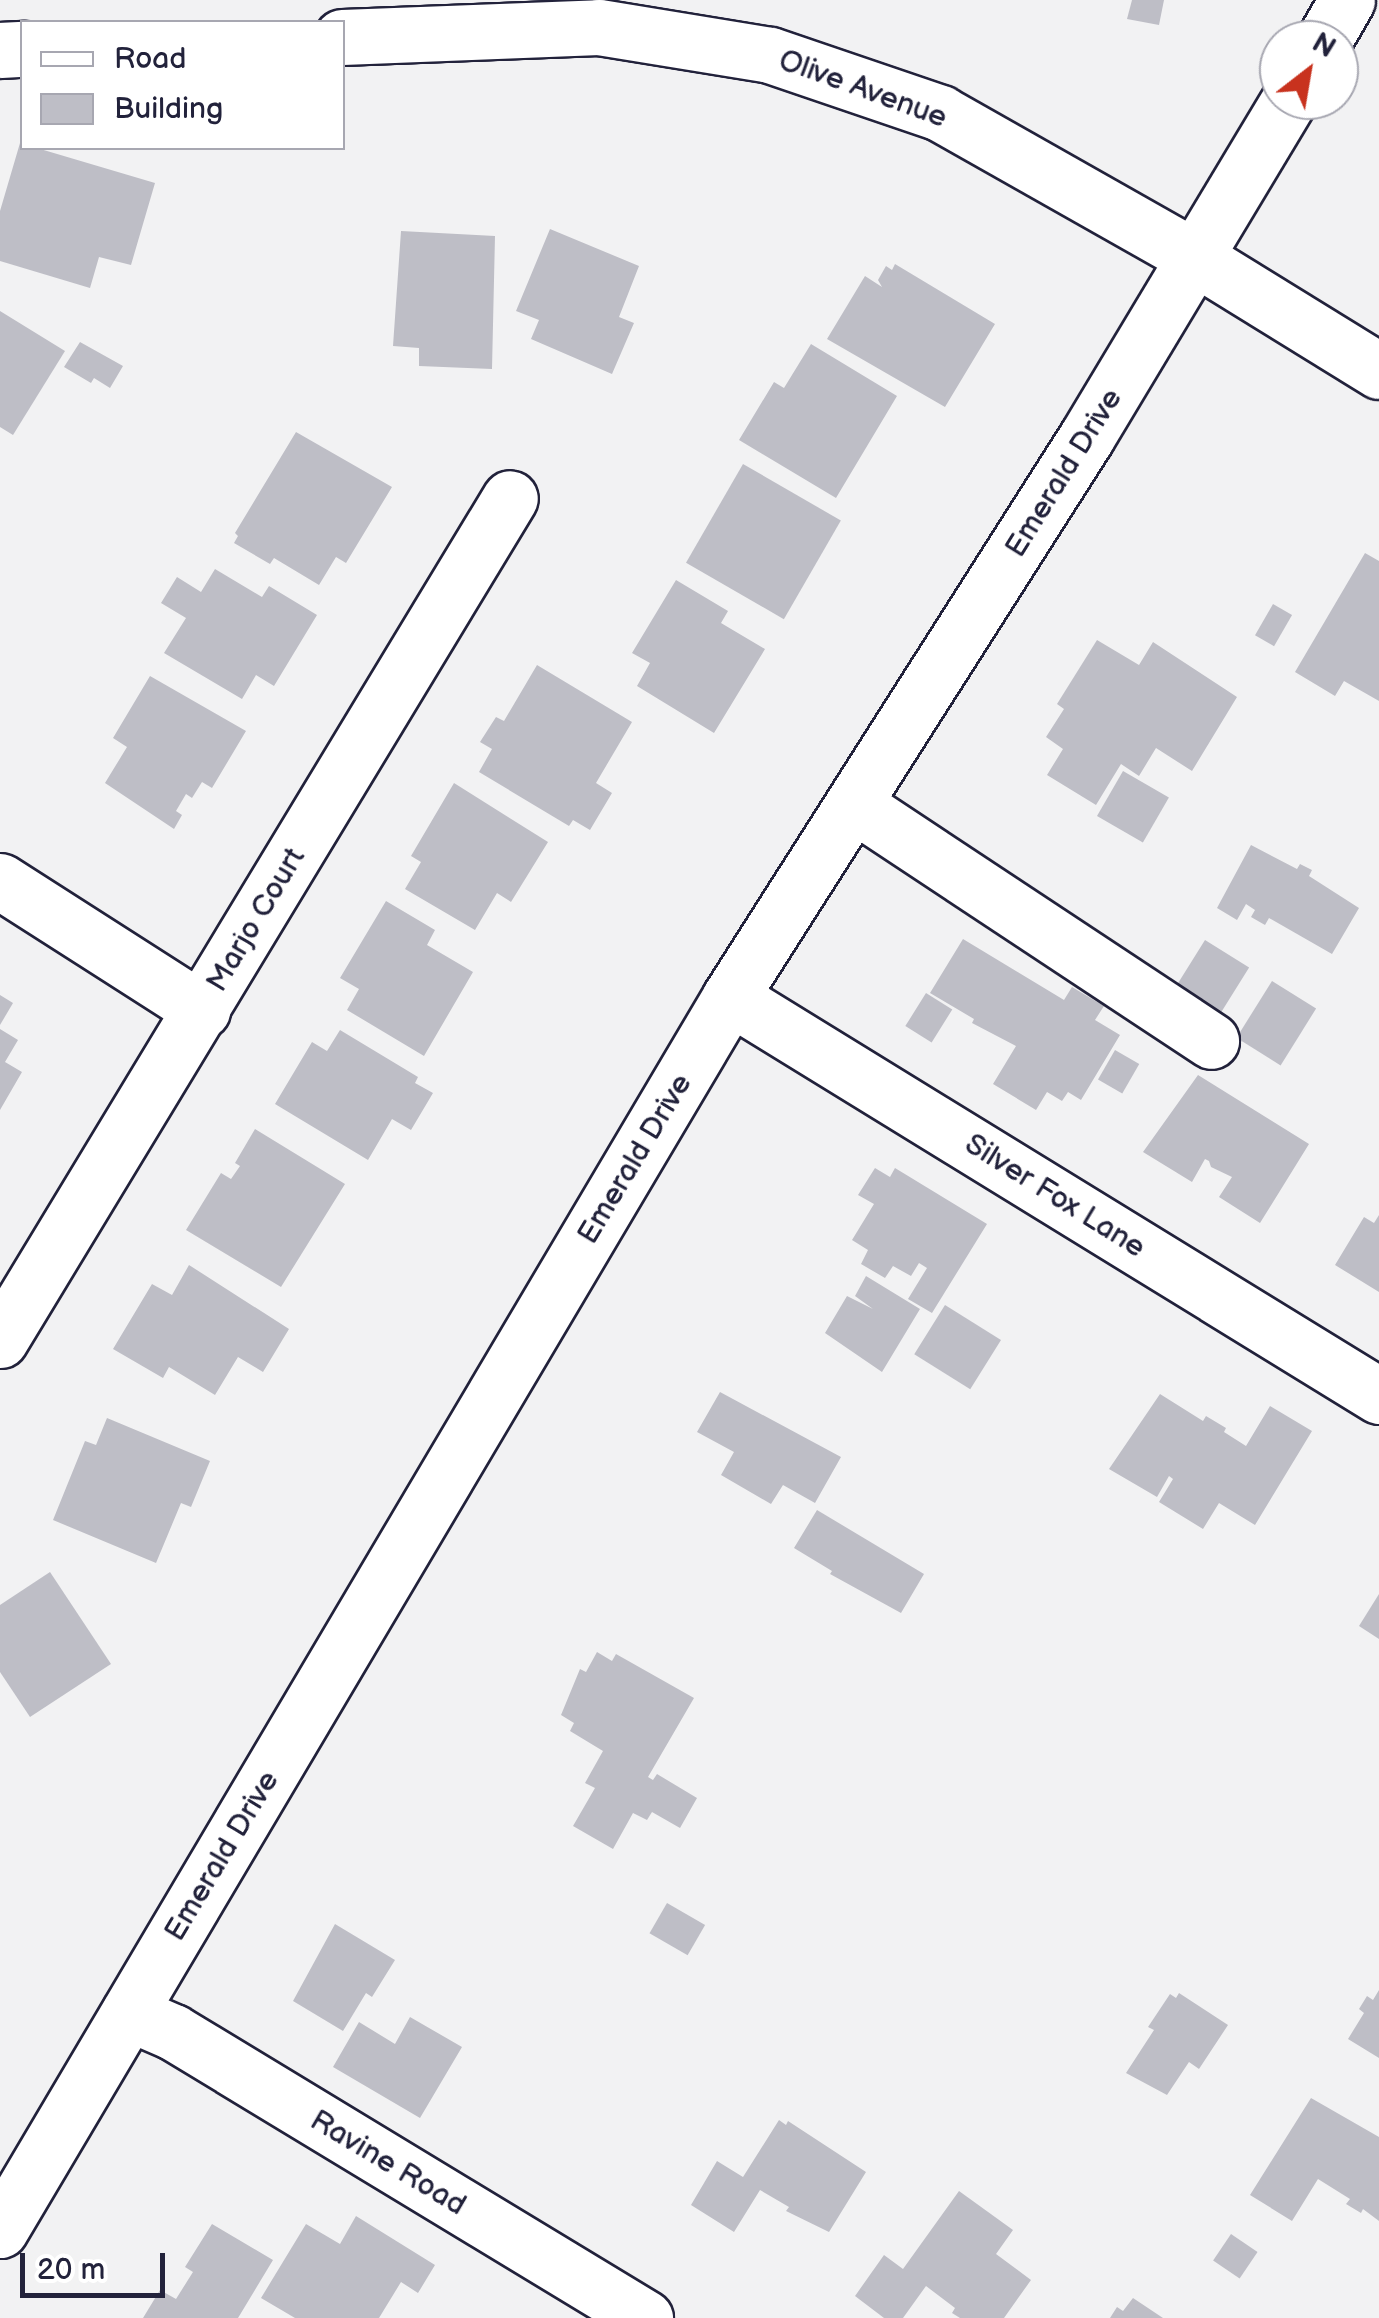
<!DOCTYPE html>
<style>
body{margin:0}
#map{position:relative;width:1379px;height:2318px;overflow:hidden;background:#f2f2f3;font-family:"Balsamiq Sans",sans-serif}
div>[style]{position:absolute}
.building>*{inset:0;background:#bebec6;transform-origin:0 0}
.roads{filter:drop-shadow(2px 0 #22223b) drop-shadow(-2px 0 #22223b) drop-shadow(0 2px #22223b) drop-shadow(0 -2px #22223b)}
.minor>*{height:55px;margin:-27.5px;padding:0 27.5px;transform-origin:27.5px;border-radius:27.5px;background:#fff}
.major>*{height:55px;margin:-27.5px;padding:0 27.5px;transform-origin:27.5px;border-radius:27.5px;background:#fff}
span{translate:-50% -50%;white-space:nowrap;text-align:center;line-height:1.15;-webkit-text-stroke:8px #fff;paint-order:stroke}
.street-label{font-size:30px;color:#22223b}
.legend{position:absolute;left:20px;top:20px;width:325px;height:130px;box-sizing:border-box;background:#fff;border:2px solid #a7a7b1;margin:0;padding:12px 18px;list-style:none;font-size:30px;color:#22223b}
.legend li{display:flex;align-items:center;gap:20px;height:50px}
.legend b{width:50px;border:2px solid #a7a7b1}
.north{position:absolute;left:1259px;top:20px;width:100px;height:100px;box-sizing:border-box;background:#fff;border:2px solid #a7a7b1;border-radius:50%;rotate:31deg;font-size:28px;font-weight:700;line-height:40px;text-align:center;color:#22223b}
.north::after{content:'';display:block;margin:auto;width:35px;height:45px;background:#c8321e;clip-path:polygon(50% 0,100% 100%,50% 72%,0 100%)}
.scale{position:absolute;left:20px;top:2253px;width:145px;height:45px;box-sizing:border-box;border:5px solid #22223b;border-top:0;padding-left:12px;font-size:30px;line-height:35px;white-space:nowrap;color:#22223b;-webkit-text-stroke:8px #fff;paint-order:stroke}
</style>
<div id="map">
<div class="building">
<i style="clip-path:polygon(1132px 0,1164px 0,1159px 25px,1127px 19px)"></i>
<i style="clip-path:polygon(20px 143px,155px 183px,131px 265px,99px 257px,90px 288px,0 261px,0 211px)"></i>
<i style="clip-path:polygon(550px 229px,639px 266px,619px 317px,634px 323px,612px 374px,531px 339px,539px 320px,516px 311px)"></i>
<i style="clip-path:polygon(401px 231px,495px 236px,492px 369px,419px 366px,419px 348px,393px 346px)"></i>
<i style="clip-path:polygon(895px 264px,995px 324px,945px 407px,827px 339px,865px 276px,882px 287px,878px 280px,886px 266px,892px 270px)"></i>
<i style="clip-path:polygon(0 311px,65px 351px,13px 435px,0 427px)"></i>
<i style="clip-path:polygon(80px 342px,123px 366px,110px 388px,94px 378px,91px 383px,64px 367px)"></i>
<i style="clip-path:polygon(811px 344px,897px 396px,836px 498px,739px 440px,774px 382px,784px 388px)"></i>
<i style="clip-path:polygon(296px 432px,392px 487px,346px 563px,336px 557px,319px 585px,274px 558px,270px 564px,234px 543px,238px 536px,235px 533px)"></i>
<i style="left:743px;top:464px;width:113px;height:114px;rotate:30deg"></i>
<i style="clip-path:polygon(1365px 553px,1379px 561px,1379px 701px,1344px 681px,1335px 696px,1295px 672px)"></i>
<i style="clip-path:polygon(215px 569px,262px 597px,269px 586px,317px 615px,274px 686px,256px 675px,242px 699px,164px 653px,186px 618px,161px 603px,177px 577px,201px 592px)"></i>
<i style="clip-path:polygon(676px 580px,728px 611px,721px 623px,765px 649px,714px 733px,637px 686px,650px 663px,632px 653px)"></i>
<i style="left:1273px;top:604px;width:22px;height:36px;rotate:30deg"></i>
<i style="clip-path:polygon(1097px 640px,1139px 665px,1153px 642px,1237px 697px,1192px 771px,1156px 748px,1139px 776px,1121px 764px,1096px 805px,1047px 775px,1063px 749px,1046px 737px,1064px 709px,1057px 704px)"></i>
<i style="clip-path:polygon(537px 665px,632px 722px,596px 783px,612px 793px,590px 830px,573px 820px,569px 826px,479px 772px,492px 749px,480px 742px,496px 717px,504px 721px)"></i>
<i style="clip-path:polygon(150px 676px,246px 731px,212px 788px,202px 782px,192px 798px,186px 794px,176px 811px,182px 815px,174px 829px,105px 783px,127px 747px,113px 738px)"></i>
<i style="left:1123px;top:771px;width:53px;height:52px;rotate:30deg"></i>
<i style="clip-path:polygon(454px 783px,548px 842px,511px 902px,497px 893px,475px 930px,405px 889px,421px 862px,411px 856px)"></i>
<i style="clip-path:polygon(1251px 845px,1297px 869px,1300px 864px,1312px 870px,1309px 876px,1359px 908px,1332px 954px,1269px 918px,1265px 925px,1251px 917px,1255px 910px,1246px 904px,1237px 920px,1217px 908px)"></i>
<i style="clip-path:polygon(386px 901px,435px 930px,427px 945px,473px 972px,424px 1056px,347px 1010px,359px 989px,340px 978px)"></i>
<i style="clip-path:polygon(963px 939px,1064px 1000px,1072px 987px,1104px 1006px,1095px 1020px,1120px 1035px,1081px 1100px,1068px 1092px,1062px 1101px,1047px 1092px,1036px 1110px,993px 1084px,1016px 1046px,972px 1023px,974px 1019px,930px 993px)"></i>
<i style="left:1205px;top:940px;width:52px;height:61px;rotate:32deg"></i>
<i style="left:1272px;top:981px;width:52px;height:67px;rotate:32deg"></i>
<i style="left:926px;top:993px;width:31px;height:39px;rotate:32deg"></i>
<i style="clip-path:polygon(0 995px,13px 1003px,0 1025px)"></i>
<i style="clip-path:polygon(0 1029px,18px 1040px,5px 1062px,22px 1072px,0 1110px)"></i>
<i style="clip-path:polygon(340px 1030px,418px 1077px,415px 1083px,433px 1093px,411px 1130px,392px 1119px,368px 1160px,275px 1104px,312px 1042px,327px 1051px)"></i>
<i style="left:1115px;top:1050px;width:28px;height:34px;rotate:30deg"></i>
<i style="clip-path:polygon(1198px 1075px,1309px 1144px,1260px 1223px,1219px 1197px,1232px 1177px,1211px 1167px,1209px 1161px,1205px 1159px,1192px 1182px,1143px 1152px)"></i>
<i style="clip-path:polygon(255px 1129px,345px 1184px,281px 1287px,186px 1230px,221px 1173px,231px 1179px,240px 1166px,235px 1163px)"></i>
<i style="clip-path:polygon(875px 1168px,890px 1177px,895px 1168px,987px 1224px,932px 1313px,908px 1299px,927px 1268px,919px 1263px,911px 1276px,893px 1266px,885px 1278px,861px 1264px,868px 1250px,852px 1240px,874px 1204px,858px 1195px)"></i>
<i style="clip-path:polygon(1379px 1215px,1379px 1292px,1335px 1265px,1364px 1217px,1374px 1223px)"></i>
<i style="clip-path:polygon(189px 1265px,289px 1329px,263px 1372px,238px 1357px,215px 1395px,169px 1367px,163px 1378px,113px 1349px,152px 1284px,172px 1295px)"></i>
<i style="clip-path:polygon(866px 1276px,920px 1309px,882px 1372px,825px 1333px,847px 1296px,873px 1309px,855px 1296px)"></i>
<i style="left:945px;top:1305px;width:66px;height:58px;rotate:32deg"></i>
<i style="clip-path:polygon(720px 1392px,841px 1457px,815px 1503px,783px 1485px,771px 1504px,721px 1475px,734px 1452px,697px 1432px)"></i>
<i style="clip-path:polygon(1160px 1394px,1203px 1421px,1206px 1416px,1226px 1428px,1224px 1432px,1246px 1446px,1270px 1406px,1312px 1431px,1255px 1525px,1219px 1503px,1203px 1529px,1159px 1502px,1173px 1479px,1169px 1476px,1157px 1497px,1109px 1469px)"></i>
<i style="clip-path:polygon(107px 1418px,210px 1461px,191px 1507px,181px 1503px,156px 1563px,53px 1520px,85px 1441px,96px 1445px)"></i>
<i style="clip-path:polygon(817px 1510px,924px 1574px,901px 1613px,830px 1574px,832px 1571px,794px 1548px)"></i>
<i style="clip-path:polygon(50px 1572px,111px 1664px,30px 1717px,0 1672px,0 1605px)"></i>
<i style="clip-path:polygon(1379px 1594px,1379px 1639px,1359px 1626px)"></i>
<i style="clip-path:polygon(597px 1652px,612px 1661px,616px 1654px,694px 1698px,648px 1777px,653px 1780px,657px 1774px,697px 1798px,680px 1828px,652px 1812px,647px 1820px,633px 1813px,613px 1849px,573px 1826px,595px 1788px,585px 1783px,603px 1751px,570px 1731px,574px 1723px,561px 1715px,580px 1669px,586px 1672px)"></i>
<i style="left:667px;top:1903px;width:44px;height:35px;rotate:30deg"></i>
<i style="clip-path:polygon(335px 1924px,395px 1960px,372px 1997px,366px 1993px,343px 2031px,293px 2001px)"></i>
<i style="clip-path:polygon(1379px 1990px,1379px 2058px,1348px 2039px,1364px 2013px,1359px 2009px,1367px 1996px,1373px 2000px)"></i>
<i style="clip-path:polygon(1179px 1993px,1228px 2025px,1199px 2069px,1189px 2062px,1167px 2095px,1126px 2073px,1154px 2030px,1148px 2027px,1170px 1994px,1176px 1998px)"></i>
<i style="clip-path:polygon(410px 2017px,462px 2047px,420px 2118px,333px 2067px,359px 2022px,395px 2044px)"></i>
<i style="clip-path:polygon(1311px 2098px,1379px 2137px,1379px 2221px,1363px 2209px,1361px 2213px,1346px 2204px,1350px 2199px,1318px 2179px,1292px 2221px,1250px 2195px)"></i>
<i style="clip-path:polygon(779px 2120px,786px 2125px,788px 2121px,866px 2172px,829px 2232px,786px 2211px,789px 2207px,760px 2190px,734px 2232px,691px 2205px,717px 2161px,743px 2177px)"></i>
<i style="clip-path:polygon(959px 2191px,1013px 2230px,996px 2254px,1031px 2280px,1004px 2318px,960px 2318px,952px 2313px,955px 2308px,926px 2286px,903px 2318px,884px 2318px,855px 2296px,884px 2255px,903px 2269px)"></i>
<i style="clip-path:polygon(356px 2216px,435px 2265px,418px 2293px,401px 2282px,379px 2318px,295px 2318px,261px 2298px,306px 2224px,340px 2244px)"></i>
<i style="clip-path:polygon(212px 2224px,273px 2260px,238px 2318px,143px 2318px,160px 2290px,176px 2299px,193px 2272px,185px 2267px)"></i>
<i style="left:1231px;top:2234px;width:32px;height:32px;rotate:34deg"></i>
<i style="clip-path:polygon(1133px 2298px,1163px 2318px,1110px 2318px,1117px 2307px,1123px 2311px)"></i>
</div>
<div class="roads">
<div class="minor">
<i style="left:855px;top:805px;width:427px;rotate:33.5deg"></i>
<i style="left:0;top:881px;width:240px;rotate:32.6deg"></i>
<i style="left:730px;top:997px;width:762px;rotate:31.58deg"></i>
<i style="left:0;top:1340px;width:984px;rotate:-58.8deg"></i>
<i style="left:129px;top:2013px;width:48px;rotate:23.4deg"></i>
<i style="left:173px;top:2032px;width:552px;rotate:31.21deg"></i>
</div>
<div class="major">
<i style="left:342px;top:37px;width:257px;rotate:-2.2deg"></i>
<i style="left:599px;top:27px;width:173px;rotate:9.3deg"></i>
<i style="left:770px;top:55px;width:180px;rotate:18.8deg"></i>
<i style="left:940px;top:113px;width:294px;rotate:29.5deg"></i>
<i style="left:1196px;top:258px;width:215px;rotate:31.7deg"></i>
<i style="left:1324px;top:40px;width:46px;rotate:-60.1deg"></i>
<i style="left:0;top:50px;width:22px;rotate:-3deg"></i>
<i style="left:0;top:2230px;width:1433px;rotate:-59.37deg"></i>
<i style="left:730px;top:997px;width:663px;rotate:-57.51deg"></i>
<i style="left:1086px;top:438px;width:394px;rotate:-59deg"></i>
</div>
</div>
<div class="street-label">
<span style="left:863px;top:89px;rotate:20deg">Olive Avenue</span>
<span style="left:1064px;top:473px;rotate:-58deg">Emerald Drive</span>
<span style="left:256px;top:920px;rotate:-59deg">Marjo Court</span>
<span style="left:635px;top:1159px;rotate:-59deg">Emerald Drive</span>
<span style="left:1055px;top:1196px;rotate:32deg">Silver Fox Lane</span>
<span style="left:222px;top:1856px;rotate:-59deg">Emerald Drive</span>
<span style="left:388px;top:2163px;rotate:31deg">Ravine Road</span>
</div>
<ul class="legend">
<li><b style="height:12px;background:#fff"></b>Road</li>
<li><b style="height:28px;background:#bebec6"></b>Building</li>
</ul>
<div class="north">N</div>
<div class="scale">20 m</div>
</div>
